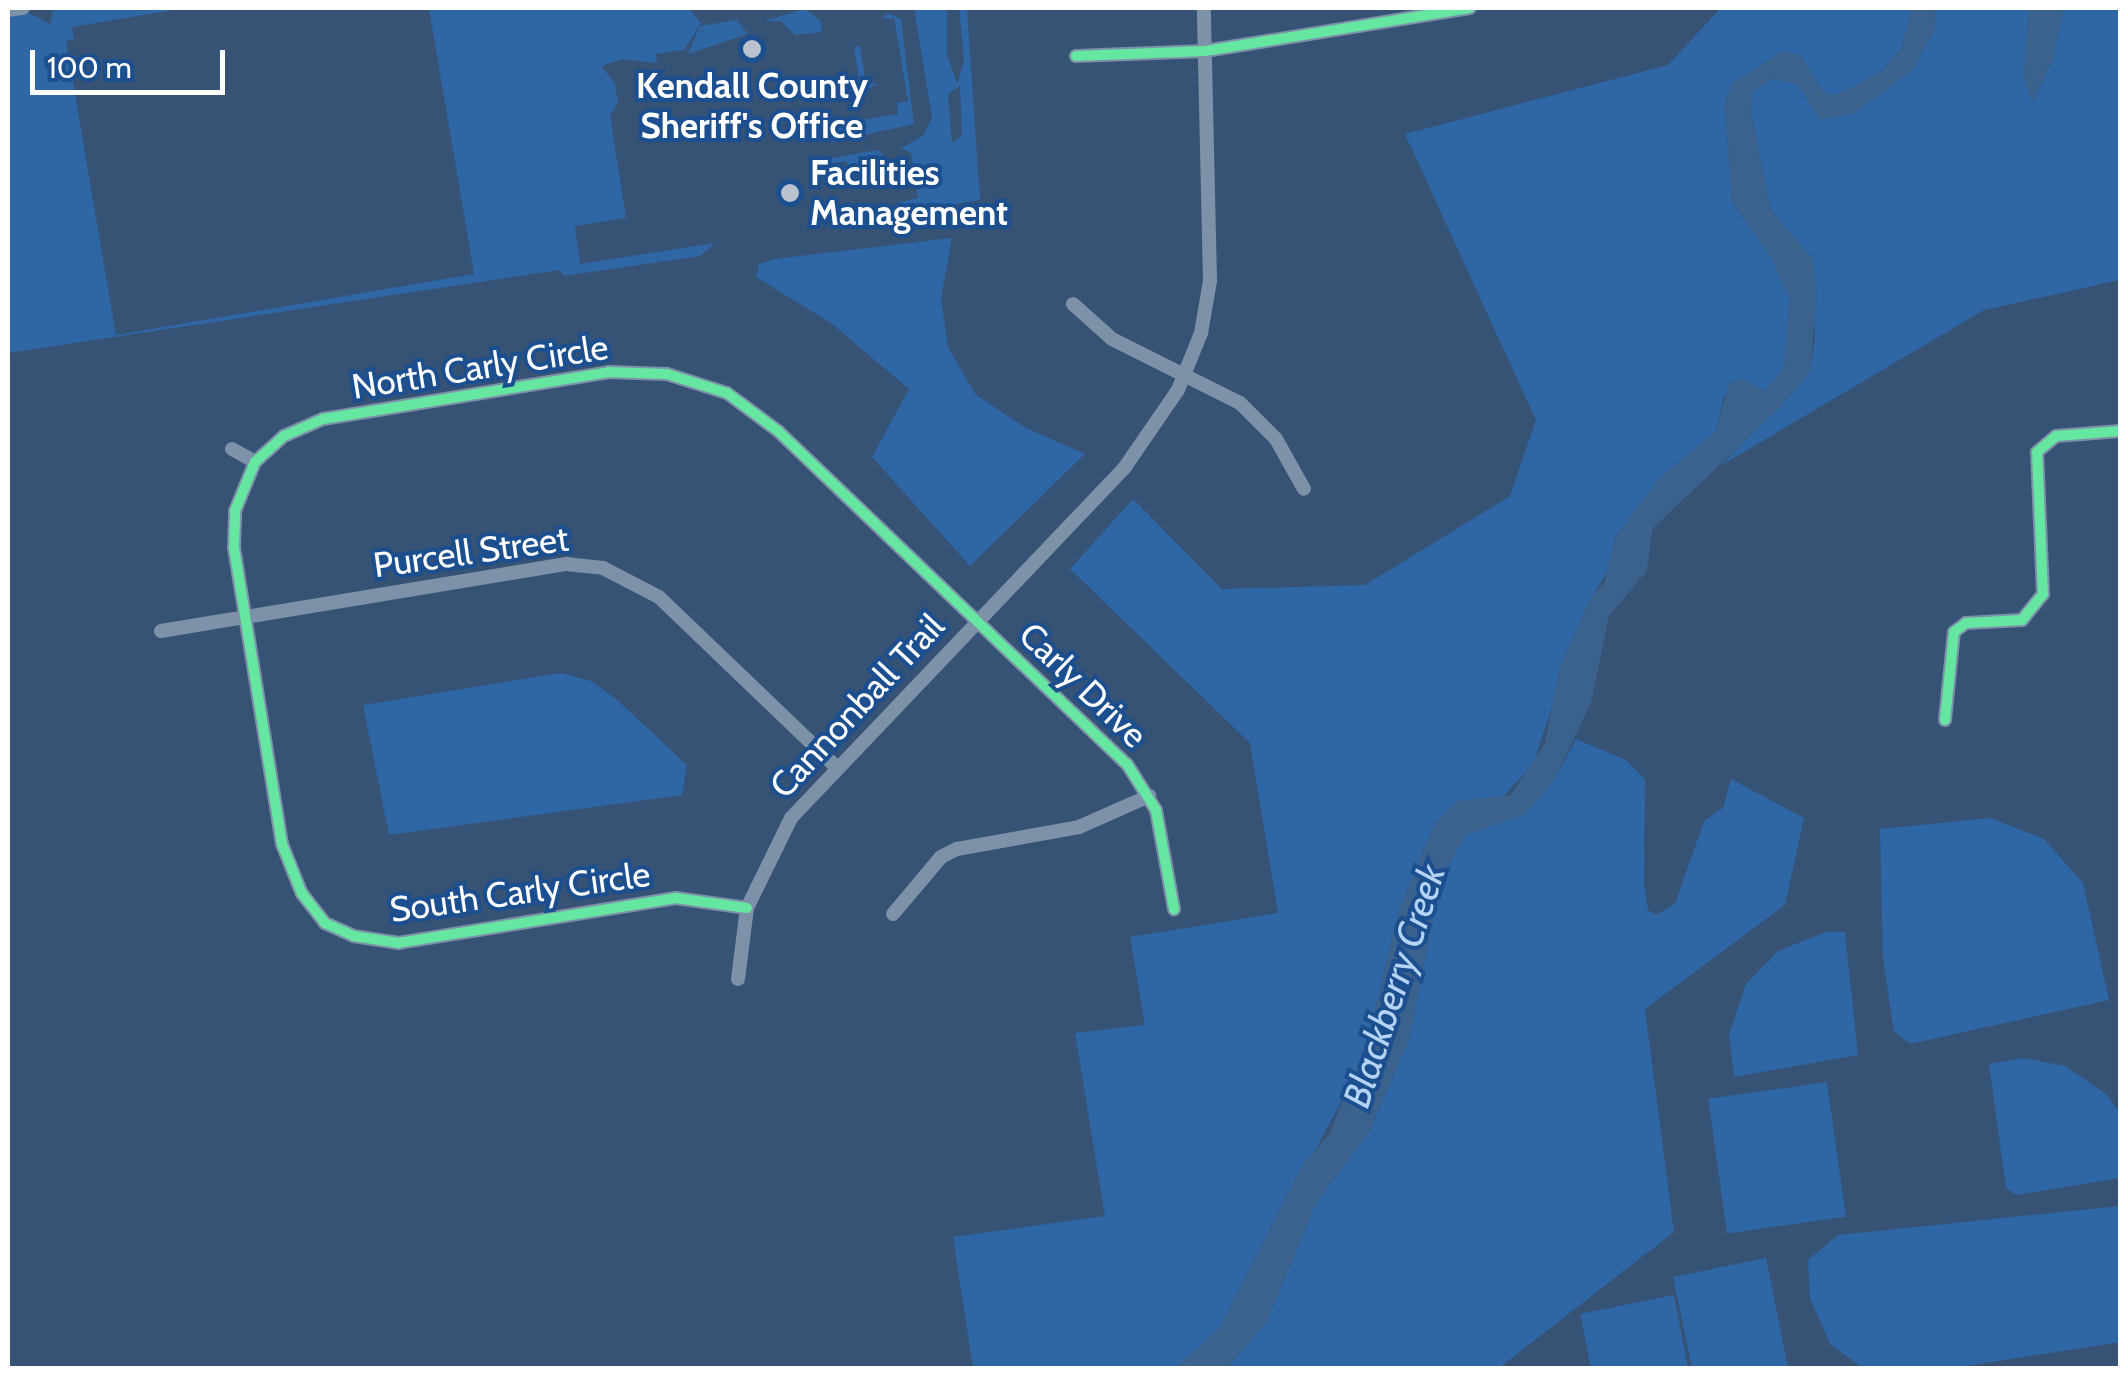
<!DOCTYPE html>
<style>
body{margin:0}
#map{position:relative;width:2128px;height:1376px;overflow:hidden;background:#365274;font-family:Cabin,sans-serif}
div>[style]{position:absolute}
.green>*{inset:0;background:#2f66a5;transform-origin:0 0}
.water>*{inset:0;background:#3b618d}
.minor>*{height:14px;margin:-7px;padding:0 7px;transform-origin:7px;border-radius:7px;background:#7d92a8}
.cycleway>*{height:10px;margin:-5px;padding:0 5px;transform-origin:5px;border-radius:5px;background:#66e7a1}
.dots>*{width:28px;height:28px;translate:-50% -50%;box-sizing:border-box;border:5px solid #1b4f8f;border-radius:50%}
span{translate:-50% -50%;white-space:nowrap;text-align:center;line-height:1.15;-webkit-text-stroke:8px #1b4f8f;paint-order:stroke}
.poi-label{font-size:35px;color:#fff;font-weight:700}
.left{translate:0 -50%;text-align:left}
.street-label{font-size:35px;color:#fff}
.water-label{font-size:38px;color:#b5d3f5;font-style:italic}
.frame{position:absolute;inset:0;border:10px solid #fff;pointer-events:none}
.scale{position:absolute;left:30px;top:50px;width:195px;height:45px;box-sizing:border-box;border:5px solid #fff;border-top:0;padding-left:12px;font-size:30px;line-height:35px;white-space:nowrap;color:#fff;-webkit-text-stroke:8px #1b4f8f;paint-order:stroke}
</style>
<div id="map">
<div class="green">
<i style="clip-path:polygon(65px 8px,185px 8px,72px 27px,74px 40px,66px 41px,116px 335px,474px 274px,429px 8px,689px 8px,701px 23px,684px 50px,656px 54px,657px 63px,622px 59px,601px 66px,615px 83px,618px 103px,610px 115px,626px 218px,575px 226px,580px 264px,715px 243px,700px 256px,564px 276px,560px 270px,8px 353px,8px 16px,29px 13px,50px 24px,53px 10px)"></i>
<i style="clip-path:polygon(evenodd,914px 8px,947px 8px,947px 54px,957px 84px,964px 61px,959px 8px,967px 8px,980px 200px,901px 213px,900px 202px,918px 198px,911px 153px,901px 148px,923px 136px,932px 118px,914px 8px,960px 86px,962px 136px,952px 143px,948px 94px,960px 86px)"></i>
<i style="clip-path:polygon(1721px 8px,1912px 10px,1902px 48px,1882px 71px,1850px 89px,1832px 96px,1821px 90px,1801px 56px,1725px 103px,1732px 202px,1770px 255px,1790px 299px,1784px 369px,1765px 391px,1742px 379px,1724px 396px,1716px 431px,1660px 478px,1584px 612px,1533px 764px,1399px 910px,1368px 1040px,1352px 1082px,1219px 1329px,1176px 1368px,973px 1368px,953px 1237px,1105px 1216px,1075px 1033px,1145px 1025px,1130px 937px,1278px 913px,1250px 743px,1070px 569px,1133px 499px,1222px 589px,1365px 585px,1510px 496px,1536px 420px,1405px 134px,1668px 65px)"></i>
<i style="clip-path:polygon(1936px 8px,2029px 8px,2024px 77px,2033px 101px,2053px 59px,2064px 8px,2120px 8px,2120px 280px,1984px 310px,1722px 465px,1810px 371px,1815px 337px,1812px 258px,1771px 211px,1751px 113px,1753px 91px,1773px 79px,1797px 84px,1821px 119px,1935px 29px)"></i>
<i style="clip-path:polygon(804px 9px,820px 20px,822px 32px,795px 35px,781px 21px,764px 21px)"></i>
<i style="clip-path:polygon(888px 13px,901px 19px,914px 124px,833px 142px,817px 138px,811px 129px,814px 118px,820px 127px,898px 114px,897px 103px,908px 101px,894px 18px,882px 19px)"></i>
<i style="clip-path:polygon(737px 20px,748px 34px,688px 54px,700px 26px)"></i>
<i style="clip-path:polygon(860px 46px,866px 83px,878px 84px,856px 95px,849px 87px,860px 84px,854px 47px)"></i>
<i style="clip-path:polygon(877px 150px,884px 155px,874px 158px,878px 177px,848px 169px,846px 161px,820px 165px,820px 182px,818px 168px,822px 160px)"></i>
<i style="clip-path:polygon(952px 238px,941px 298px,948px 347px,975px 394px,1026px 428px,1085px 454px,970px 566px,872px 457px,909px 389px,831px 323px,756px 277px,759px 264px,774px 259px)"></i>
<i style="clip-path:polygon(561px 673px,591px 681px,616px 699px,687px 765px,682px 795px,389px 835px,363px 705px)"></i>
<i style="clip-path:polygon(1576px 739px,1626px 760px,1645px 779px,1644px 882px,1648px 910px,1656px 915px,1675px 904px,1704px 821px,1723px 808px,1731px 779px,1804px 818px,1785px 905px,1645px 1009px,1674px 1232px,1499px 1368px,1227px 1368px,1267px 1321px,1316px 1203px,1369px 1132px,1410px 1037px,1441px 876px,1467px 834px,1525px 814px,1554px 780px)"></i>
<i style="clip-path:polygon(1990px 818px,2044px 839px,2083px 883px,2109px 1000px,1910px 1044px,1894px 1031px,1883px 960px,1880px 829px)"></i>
<i style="clip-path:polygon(1826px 932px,1845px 932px,1858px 1055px,1734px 1077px,1729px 1034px,1746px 984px,1778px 951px)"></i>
<i style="clip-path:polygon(2024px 1058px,2065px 1066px,2106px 1094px,2120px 1113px,2120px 1178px,2016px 1195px,2006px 1188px,1989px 1064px)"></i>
<i style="left:1827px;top:1082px;width:136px;height:120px;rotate:82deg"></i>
<i style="clip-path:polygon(2120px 1206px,2120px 1342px,1953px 1368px,1863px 1368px,1831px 1345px,1810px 1299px,1808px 1260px,1838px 1235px)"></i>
<i style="clip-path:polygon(1766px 1258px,1788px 1368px,1692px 1368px,1673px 1277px)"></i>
<i style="clip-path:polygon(1674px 1295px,1688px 1368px,1591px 1368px,1580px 1314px)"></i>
</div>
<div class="water">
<i style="clip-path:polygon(1911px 8px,1936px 8px,1935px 29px,1913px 70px,1854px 113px,1821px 120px,1798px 85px,1773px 79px,1753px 91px,1751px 113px,1771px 211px,1812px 258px,1817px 294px,1810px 371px,1781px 407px,1652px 529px,1647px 571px,1609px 616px,1591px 703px,1554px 780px,1525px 814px,1467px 834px,1441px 876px,1410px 1037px,1369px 1132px,1316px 1203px,1267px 1321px,1227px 1368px,1176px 1368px,1219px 1329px,1302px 1166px,1329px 1134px,1368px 1040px,1399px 910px,1433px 827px,1457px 801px,1511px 795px,1545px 743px,1559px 669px,1591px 597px,1604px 584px,1615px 537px,1660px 478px,1716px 431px,1729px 384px,1742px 379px,1765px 391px,1784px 369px,1790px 299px,1770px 255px,1732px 202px,1725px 102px,1733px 83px,1783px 51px,1801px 55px,1822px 90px,1832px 96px,1850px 89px,1882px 71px,1902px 48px)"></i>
<i style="clip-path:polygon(2029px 8px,2064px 8px,2053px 59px,2032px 102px,2024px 77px)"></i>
</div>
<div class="minor">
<i style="left:8px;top:10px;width:15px;rotate:-8deg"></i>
<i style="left:1076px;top:56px;width:129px;rotate:-2.2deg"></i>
<i style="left:1205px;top:51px;width:268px;rotate:-9.2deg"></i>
<i style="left:1073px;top:304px;width:52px;rotate:41.9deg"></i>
<i style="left:1112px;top:339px;width:143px;rotate:26.6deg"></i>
<i style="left:1240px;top:403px;width:51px;rotate:45deg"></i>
<i style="left:1276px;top:439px;width:57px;rotate:60.8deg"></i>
<i style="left:232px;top:449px;width:26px;rotate:29deg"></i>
<i style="left:161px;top:631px;width:411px;rotate:-9.4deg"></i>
<i style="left:566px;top:564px;width:37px;rotate:6deg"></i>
<i style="left:603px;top:568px;width:63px;rotate:27.4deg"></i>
<i style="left:659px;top:597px;width:245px;rotate:43.8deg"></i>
<i style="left:1945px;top:720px;width:88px;rotate:-84.2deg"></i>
<i style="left:1954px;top:632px;width:15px;rotate:-37deg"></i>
<i style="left:1966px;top:623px;width:56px;rotate:-3.1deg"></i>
<i style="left:2022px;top:620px;width:33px;rotate:-51deg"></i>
<i style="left:2043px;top:594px;width:142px;rotate:-92.4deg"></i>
<i style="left:2037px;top:452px;width:25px;rotate:-40deg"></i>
<i style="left:2056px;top:436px;width:64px;rotate:-4.5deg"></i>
<i style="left:747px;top:908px;width:72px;rotate:-172deg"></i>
<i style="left:676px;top:898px;width:281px;rotate:170.8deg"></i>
<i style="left:399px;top:943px;width:46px;rotate:-171.2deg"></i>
<i style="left:354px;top:936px;width:32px;rotate:-156deg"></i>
<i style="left:325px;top:923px;width:37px;rotate:-128deg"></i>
<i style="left:302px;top:894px;width:54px;rotate:-111.8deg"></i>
<i style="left:282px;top:844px;width:301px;rotate:-99.2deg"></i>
<i style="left:234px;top:547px;width:36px;rotate:-88deg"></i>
<i style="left:235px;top:511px;width:53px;rotate:-67.8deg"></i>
<i style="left:255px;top:462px;width:39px;rotate:-42deg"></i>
<i style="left:284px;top:436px;width:43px;rotate:-23.6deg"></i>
<i style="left:323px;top:419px;width:290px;rotate:-9.3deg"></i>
<i style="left:609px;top:372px;width:58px;rotate:2deg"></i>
<i style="left:667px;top:374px;width:63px;rotate:17.6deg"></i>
<i style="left:727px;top:393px;width:64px;rotate:36.7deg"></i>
<i style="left:778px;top:431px;width:482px;rotate:43.7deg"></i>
<i style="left:1127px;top:764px;width:54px;rotate:57.8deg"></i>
<i style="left:1156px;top:810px;width:101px;rotate:79.7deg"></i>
<i style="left:893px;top:914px;width:75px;rotate:-49.9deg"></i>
<i style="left:941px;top:857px;width:18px;rotate:-27deg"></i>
<i style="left:957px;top:849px;width:124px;rotate:-10.2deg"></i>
<i style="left:1079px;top:827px;width:77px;rotate:-23.9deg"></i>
<i style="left:738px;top:979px;width:72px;rotate:-82.8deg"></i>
<i style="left:747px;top:908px;width:100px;rotate:-63.9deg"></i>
<i style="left:791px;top:818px;width:485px;rotate:-46.4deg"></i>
<i style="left:1125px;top:467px;width:93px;rotate:-55.5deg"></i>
<i style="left:1178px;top:390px;width:61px;rotate:-68deg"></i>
<i style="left:1201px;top:333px;width:53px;rotate:-80.2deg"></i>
<i style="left:1210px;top:281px;width:273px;rotate:-91.3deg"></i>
</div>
<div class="cycleway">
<i style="left:1076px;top:56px;width:129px;rotate:-2.2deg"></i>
<i style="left:1205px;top:51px;width:268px;rotate:-9.2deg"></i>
<i style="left:1945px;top:720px;width:88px;rotate:-84.2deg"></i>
<i style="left:1954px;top:632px;width:15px;rotate:-37deg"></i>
<i style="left:1966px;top:623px;width:56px;rotate:-3.1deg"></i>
<i style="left:2022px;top:620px;width:33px;rotate:-51deg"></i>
<i style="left:2043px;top:594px;width:142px;rotate:-92.4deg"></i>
<i style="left:2037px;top:452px;width:25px;rotate:-40deg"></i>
<i style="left:2056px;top:436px;width:64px;rotate:-4.5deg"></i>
<i style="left:747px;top:908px;width:72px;rotate:-172deg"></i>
<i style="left:676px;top:898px;width:281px;rotate:170.8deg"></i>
<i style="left:399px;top:943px;width:46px;rotate:-171.2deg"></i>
<i style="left:354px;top:936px;width:32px;rotate:-156deg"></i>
<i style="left:325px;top:923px;width:37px;rotate:-128deg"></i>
<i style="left:302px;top:894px;width:54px;rotate:-111.8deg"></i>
<i style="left:282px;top:844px;width:301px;rotate:-99.2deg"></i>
<i style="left:234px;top:547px;width:36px;rotate:-88deg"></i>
<i style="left:235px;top:511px;width:53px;rotate:-67.8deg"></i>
<i style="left:255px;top:462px;width:39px;rotate:-42deg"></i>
<i style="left:284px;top:436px;width:43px;rotate:-23.6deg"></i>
<i style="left:323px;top:419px;width:290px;rotate:-9.3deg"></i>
<i style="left:609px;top:372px;width:58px;rotate:2deg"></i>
<i style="left:667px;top:374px;width:63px;rotate:17.6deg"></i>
<i style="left:727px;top:393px;width:64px;rotate:36.7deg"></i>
<i style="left:778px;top:431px;width:482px;rotate:43.7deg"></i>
<i style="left:1127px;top:764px;width:54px;rotate:57.8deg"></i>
<i style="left:1156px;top:810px;width:101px;rotate:79.7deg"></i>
</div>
<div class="dots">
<i style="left:752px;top:49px;background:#b9c2ce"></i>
<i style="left:790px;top:193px;background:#b9c2ce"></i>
</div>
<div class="poi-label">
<span style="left:752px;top:106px">Kendall County<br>Sheriff's Office</span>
<span class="left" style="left:810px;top:193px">Facilities<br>Management</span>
</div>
<div class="street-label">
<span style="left:480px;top:367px;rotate:-9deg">North Carly Circle</span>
<span style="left:471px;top:552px;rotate:-8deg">Purcell Street</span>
<span style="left:1083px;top:685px;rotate:44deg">Carly Drive</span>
<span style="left:857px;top:706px;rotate:-47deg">Cannonball Trail</span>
<span style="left:520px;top:892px;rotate:-8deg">South Carly Circle</span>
</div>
<div class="water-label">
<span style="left:1394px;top:986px;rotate:-72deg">Blackberry Creek</span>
</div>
<div class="frame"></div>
<div class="scale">100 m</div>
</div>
